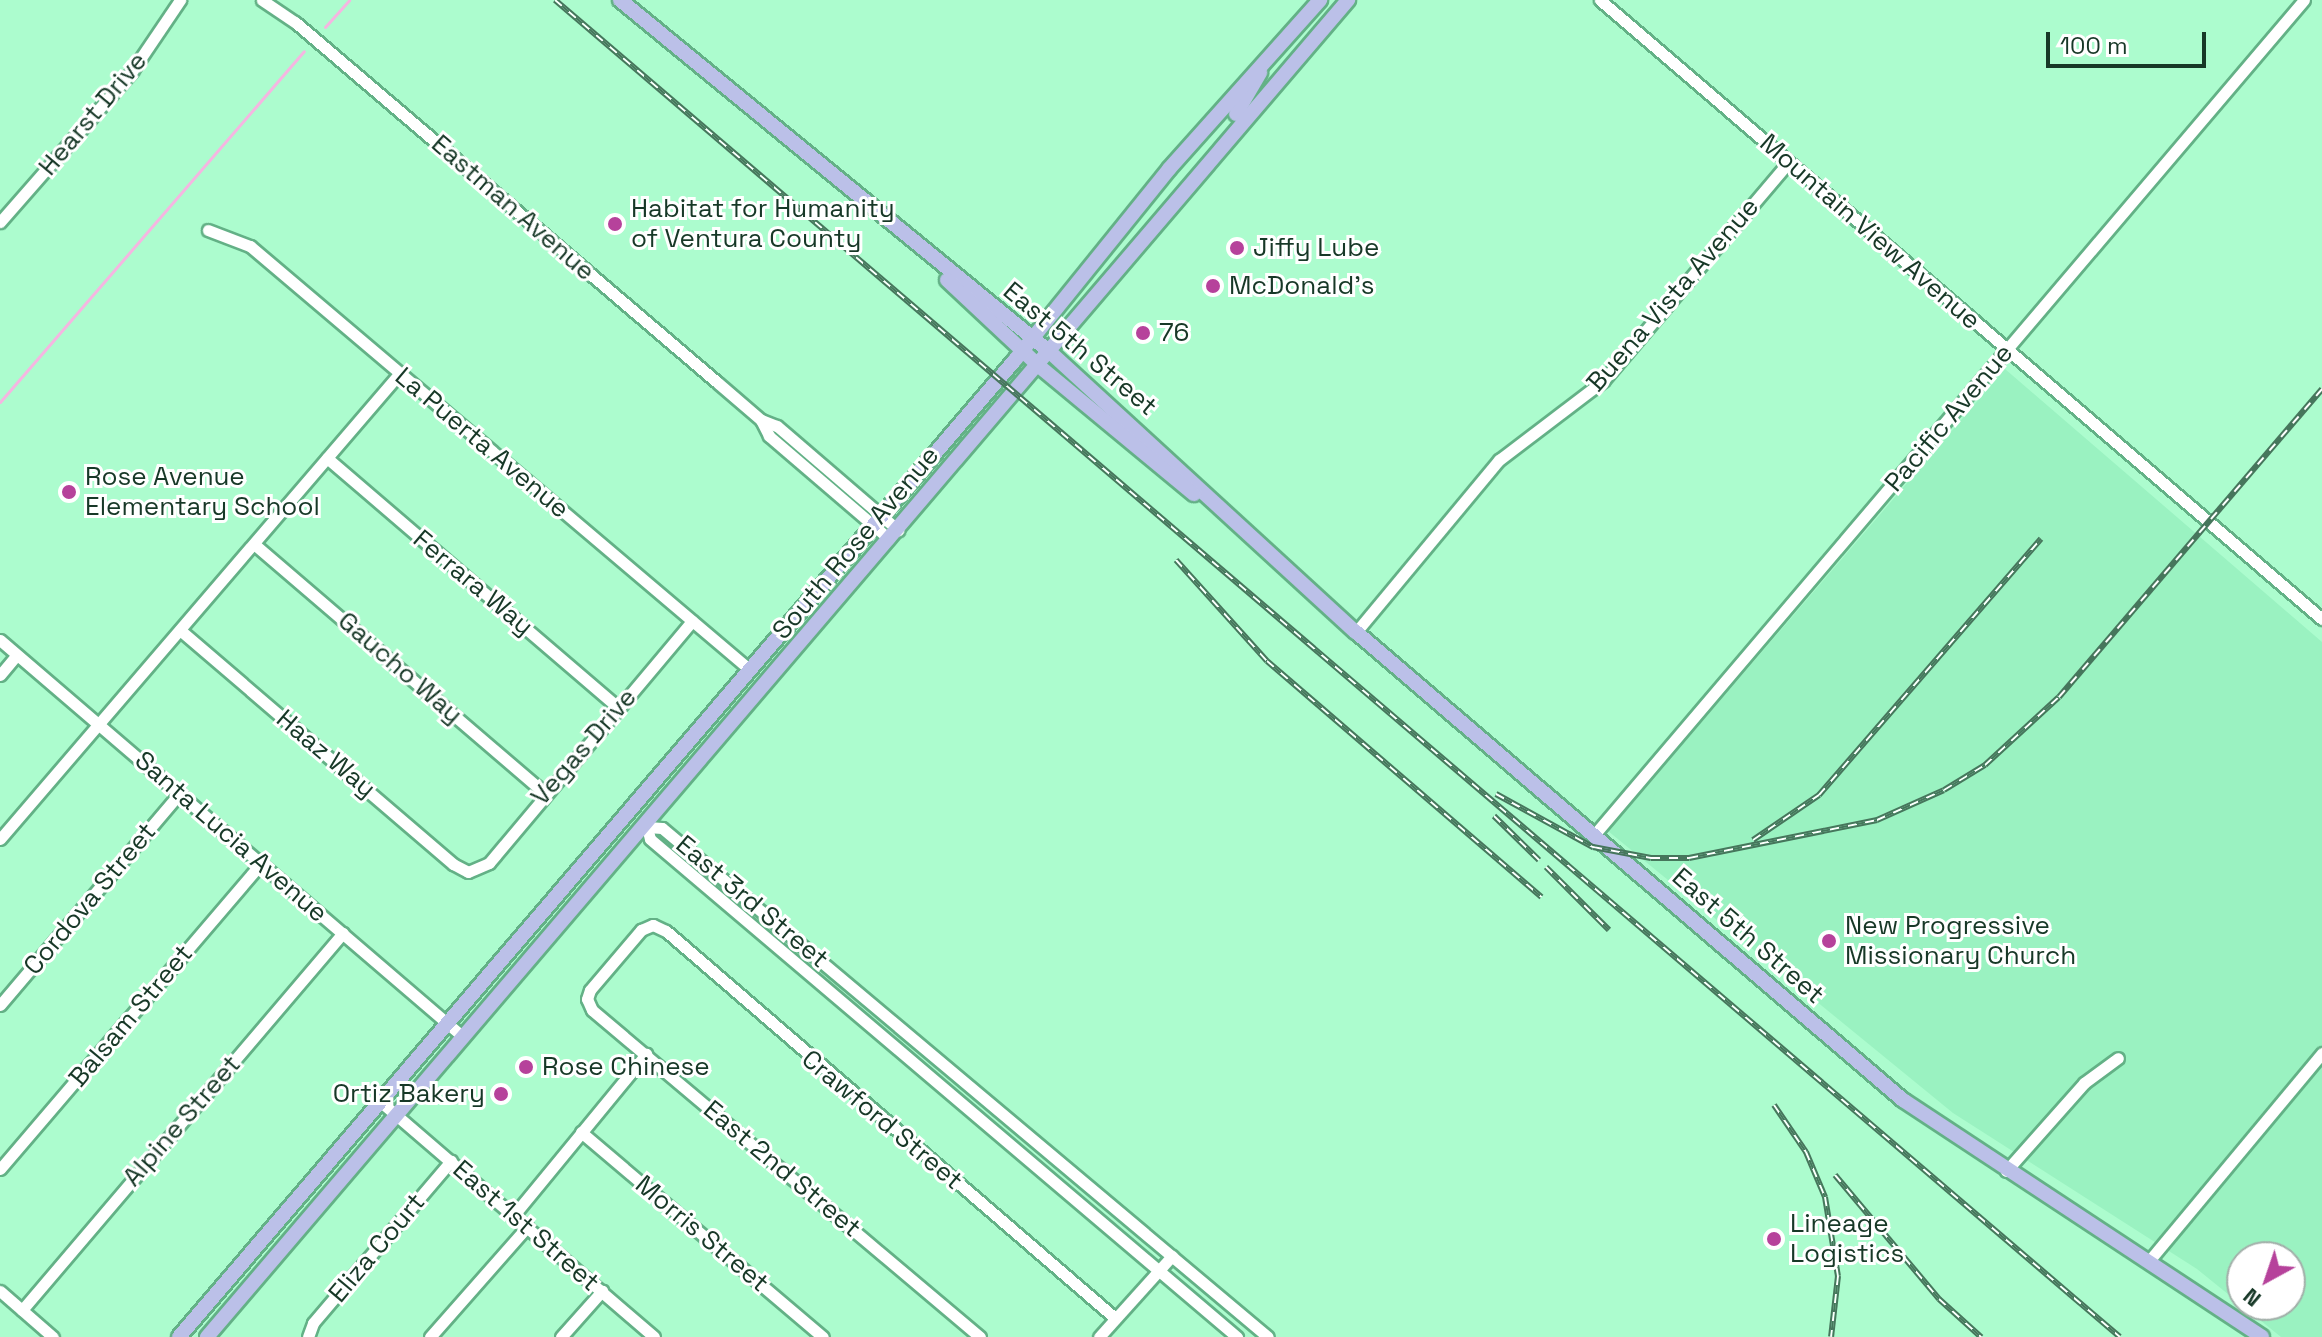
<!DOCTYPE html>
<style>
body{margin:0}
#map{position:relative;width:2322px;height:1337px;overflow:hidden;background:#acfcce;font-family:"Space Grotesk",sans-serif}
div>[style]{position:absolute}
.built>*{inset:0;background:#9af2c1}
.stream>*{height:3px;margin:-1.5px;padding:0 1.5px;transform-origin:1.5px;border-radius:1.5px;background:#f5b6e1}
.roads{filter:drop-shadow(2px 0 #63b186) drop-shadow(-2px 0 #63b186) drop-shadow(0 2px #63b186) drop-shadow(0 -2px #63b186)}
.minor>*{height:11px;margin:-5.5px;padding:0 5.5px;transform-origin:5.5px;border-radius:5.5px;background:#fff}
.major>*{height:14px;margin:-7px;padding:0 7px;transform-origin:7px;border-radius:7px;background:#bbc0e8}
.rail>*{height:6px;margin-top:-3px;transform-origin:0;background:repeating-linear-gradient(90deg,#fff 0 9px,#46765c 0 18px);box-sizing:border-box;border-block:2px solid #46765c}
.dots>*{width:22px;height:22px;translate:-50% -50%;box-sizing:border-box;border:4px solid #fff;border-radius:50%}
span{translate:-50% -50%;white-space:nowrap;text-align:center;line-height:1.15;-webkit-text-stroke:6px #fff;paint-order:stroke}
.street-label{font-size:26px;color:#173827}
.poi-label{font-size:26px;color:#173827}
.left{translate:0 -50%;text-align:left}
.right{translate:-100% -50%;text-align:right}
.north{position:absolute;left:2226px;top:1241px;width:80px;height:80px;box-sizing:border-box;background:#fff;border:2px solid #a2afa9;border-radius:50%;rotate:220deg;font-size:22px;font-weight:700;line-height:32px;text-align:center;color:#173827}
.north::after{content:'';display:block;margin:auto;width:28px;height:36px;background:#b6429b;clip-path:polygon(50% 0,100% 100%,50% 72%,0 100%)}
.scale{position:absolute;left:2046px;top:32px;width:160px;height:36px;box-sizing:border-box;border:4px solid #173827;border-top:0;padding-left:10px;font-size:24px;line-height:28px;white-space:nowrap;color:#173827;-webkit-text-stroke:6px #fff;paint-order:stroke}
</style>
<div id="map">
<div class="built">
<i style="clip-path:polygon(evenodd,2005px 369px,2322px 642px,2322px 1337px,2281px 1337px,2197px 1269px,1953px 1113px,1608px 831px,2005px 369px,2242px 1257px,2290px 1257px,2290px 1305px,2242px 1305px,2242px 1257px)"></i>
</div>
<div class="stream">
<i style="left:325px;top:27px;width:36px;rotate:-48deg"></i>
<i style="left:0;top:402px;width:464px;rotate:-49.1deg"></i>
</div>
<div class="roads">
<div class="minor">
<i style="left:262px;top:0;width:40px;rotate:34deg"></i>
<i style="left:295px;top:22px;width:556px;rotate:40.48deg"></i>
<i style="left:718px;top:383px;width:57px;rotate:40.7deg"></i>
<i style="left:761px;top:420px;width:17px;rotate:21deg"></i>
<i style="left:777px;top:426px;width:160px;rotate:40.7deg"></i>
<i style="left:1600px;top:0;width:951px;rotate:40.61deg"></i>
<i style="left:0;top:222px;width:201px;rotate:-48.8deg"></i>
<i style="left:132px;top:71px;width:86px;rotate:-55.9deg"></i>
<i style="left:208px;top:230px;width:45px;rotate:20.9deg"></i>
<i style="left:250px;top:246px;width:654px;rotate:40.29deg"></i>
<i style="left:761px;top:420px;width:18px;rotate:63deg"></i>
<i style="left:769px;top:436px;width:158px;rotate:40.6deg"></i>
<i style="left:327px;top:458px;width:383px;rotate:40.6deg"></i>
<i style="left:254px;top:544px;width:383px;rotate:40.6deg"></i>
<i style="left:180px;top:630px;width:360px;rotate:40.6deg"></i>
<i style="left:453px;top:864px;width:17px;rotate:28deg"></i>
<i style="left:468px;top:872px;width:23px;rotate:-23deg"></i>
<i style="left:489px;top:863px;width:316px;rotate:-50deg"></i>
<i style="left:1356px;top:632px;width:224px;rotate:-50.3deg"></i>
<i style="left:1499px;top:460px;width:131px;rotate:-37.2deg"></i>
<i style="left:1603px;top:381px;width:287px;rotate:-49.7deg"></i>
<i style="left:0;top:640px;width:608px;rotate:40.6deg"></i>
<i style="left:0;top:675px;width:26px;rotate:-50deg"></i>
<i style="left:647px;top:827px;width:15px;rotate:4deg"></i>
<i style="left:662px;top:828px;width:791px;rotate:40.03deg"></i>
<i style="left:647px;top:827px;width:12px;rotate:76deg"></i>
<i style="left:650px;top:839px;width:770px;rotate:40.31deg"></i>
<i style="left:1594px;top:835px;width:1096px;rotate:-49.63deg"></i>
<i style="left:0;top:839px;width:613px;rotate:-49.37deg"></i>
<i style="left:0;top:1005px;width:278px;rotate:-49.7deg"></i>
<i style="left:381px;top:1102px;width:360px;rotate:40.7deg"></i>
<i style="left:581px;top:1132px;width:317px;rotate:40.3deg"></i>
<i style="left:0;top:1169px;width:402px;rotate:-49.5deg"></i>
<i style="left:2006px;top:1171px;width:118px;rotate:-48.4deg"></i>
<i style="left:2084px;top:1083px;width:42px;rotate:-36.3deg"></i>
<i style="left:513px;top:1216px;width:210px;rotate:-50.6deg"></i>
<i style="left:2148px;top:1262px;width:272px;rotate:-50.2deg"></i>
<i style="left:0;top:1291px;width:70px;rotate:41deg"></i>
<i style="left:22px;top:1310px;width:495px;rotate:-49.6deg"></i>
<i style="left:308px;top:1337px;width:15px;rotate:-70deg"></i>
<i style="left:313px;top:1323px;width:213px;rotate:-49.6deg"></i>
<i style="left:430px;top:1337px;width:147px;rotate:-48.6deg"></i>
<i style="left:561px;top:1337px;width:62px;rotate:-48.3deg"></i>
<i style="left:980px;top:1337px;width:507px;rotate:-139.88deg"></i>
<i style="left:592px;top:1010px;width:12px;rotate:-114deg"></i>
<i style="left:587px;top:999px;width:9px;rotate:-72deg"></i>
<i style="left:590px;top:990px;width:79px;rotate:-49.6deg"></i>
<i style="left:641px;top:930px;width:13px;rotate:-23deg"></i>
<i style="left:653px;top:925px;width:14px;rotate:25deg"></i>
<i style="left:666px;top:931px;width:593px;rotate:40.76deg"></i>
<i style="left:1099px;top:1337px;width:109px;rotate:-48deg"></i>
</div>
<div class="major">
<i style="left:620px;top:0;width:557px;rotate:39.32deg"></i>
<i style="left:1051px;top:353px;width:413px;rotate:42.5deg"></i>
<i style="left:1356px;top:632px;width:720px;rotate:40.55deg"></i>
<i style="left:1903px;top:1100px;width:430px;rotate:33.4deg"></i>
<i style="left:1236px;top:114px;width:48px;rotate:-59.7deg"></i>
<i style="left:947px;top:280px;width:126px;rotate:43.1deg"></i>
<i style="left:1039px;top:366px;width:201px;rotate:39.6deg"></i>
<i style="left:179px;top:1337px;width:1286px;rotate:-49.45deg"></i>
<i style="left:1015px;top:360px;width:245px;rotate:-51.1deg"></i>
<i style="left:1169px;top:169px;width:227px;rotate:-48.2deg"></i>
<i style="left:207px;top:1337px;width:1758px;rotate:-49.52deg"></i>
</div>
</div>
<div class="rail">
<i style="left:555px;top:0;width:2058px;rotate:40.51deg"></i>
<i style="left:1176px;top:560px;width:136px;rotate:48deg"></i>
<i style="left:1267px;top:661px;width:362px;rotate:40.7deg"></i>
<i style="left:1496px;top:794px;width:111px;rotate:28.7deg"></i>
<i style="left:1593px;top:847px;width:59px;rotate:10.7deg"></i>
<i style="left:1651px;top:858px;width:38px"></i>
<i style="left:1689px;top:858px;width:192px;rotate:-11.4deg"></i>
<i style="left:1877px;top:820px;width:73px;rotate:-24.1deg"></i>
<i style="left:1944px;top:790px;width:48px;rotate:-31.4deg"></i>
<i style="left:1985px;top:765px;width:100px;rotate:-42.6deg"></i>
<i style="left:2059px;top:697px;width:405px;rotate:-49.5deg"></i>
<i style="left:1494px;top:816px;width:63px;rotate:44.4deg"></i>
<i style="left:1753px;top:840px;width:80px;rotate:-34.3deg"></i>
<i style="left:1819px;top:795px;width:339px;rotate:-49.1deg"></i>
<i style="left:1546px;top:867px;width:89px;rotate:45deg"></i>
<i style="left:1774px;top:1105px;width:57px;rotate:55.8deg"></i>
<i style="left:1806px;top:1152px;width:49px;rotate:67.1deg"></i>
<i style="left:1825px;top:1197px;width:80px;rotate:80.7deg"></i>
<i style="left:1838px;top:1276px;width:61px;rotate:96.5deg"></i>
<i style="left:1835px;top:1175px;width:162px;rotate:50deg"></i>
<i style="left:1939px;top:1299px;width:57px;rotate:42.1deg"></i>
</div>
<div class="dots">
<i style="left:615px;top:224px;background:#b6429b"></i>
<i style="left:1237px;top:248px;background:#b6429b"></i>
<i style="left:1213px;top:286px;background:#b6429b"></i>
<i style="left:1143px;top:333px;background:#b6429b"></i>
<i style="left:69px;top:492px;background:#b6429b"></i>
<i style="left:1829px;top:941px;background:#b6429b"></i>
<i style="left:526px;top:1067px;background:#b6429b"></i>
<i style="left:501px;top:1094px;background:#b6429b"></i>
<i style="left:1774px;top:1239px;background:#b6429b"></i>
</div>
<div class="street-label">
<span style="left:93px;top:114px;rotate:-50deg">Hearst Drive</span>
<span style="left:513px;top:208px;rotate:41deg">Eastman Avenue</span>
<span style="left:1870px;top:232px;rotate:41deg">Mountain View Avenue</span>
<span style="left:1673px;top:295px;rotate:-49deg">Buena Vista Avenue</span>
<span style="left:1080px;top:349px;rotate:40deg">East 5th Street</span>
<span style="left:1949px;top:418px;rotate:-50deg">Pacific Avenue</span>
<span style="left:482px;top:443px;rotate:40deg">La Puerta Avenue</span>
<span style="left:856px;top:543px;rotate:-50deg">South Rose Avenue</span>
<span style="left:473px;top:583px;rotate:40deg">Ferrara Way</span>
<span style="left:400px;top:668px;rotate:41deg">Gaucho Way</span>
<span style="left:584px;top:747px;rotate:-49deg">Vegas Drive</span>
<span style="left:326px;top:754px;rotate:40deg">Haaz Way</span>
<span style="left:231px;top:837px;rotate:41deg">Santa Lucia Avenue</span>
<span style="left:90px;top:899px;rotate:-50deg">Cordova Street</span>
<span style="left:752px;top:902px;rotate:40deg">East 3rd Street</span>
<span style="left:1748px;top:936px;rotate:41deg">East 5th Street</span>
<span style="left:131px;top:1016px;rotate:-50deg">Balsam Street</span>
<span style="left:882px;top:1120px;rotate:40deg">Crawford Street</span>
<span style="left:182px;top:1121px;rotate:-49deg">Alpine Street</span>
<span style="left:782px;top:1169px;rotate:40deg">East 2nd Street</span>
<span style="left:526px;top:1226px;rotate:41deg">East 1st Street</span>
<span style="left:702px;top:1234px;rotate:40deg">Morris Street</span>
<span style="left:377px;top:1248px;rotate:-50deg">Eliza Court</span>
</div>
<div class="poi-label">
<span class="left" style="left:631px;top:224px">Habitat for Humanity<br>of Ventura County</span>
<span class="left" style="left:1253px;top:248px">Jiffy Lube</span>
<span class="left" style="left:1229px;top:286px">McDonald's</span>
<span class="left" style="left:1159px;top:333px">76</span>
<span class="left" style="left:85px;top:492px">Rose Avenue<br>Elementary School</span>
<span class="left" style="left:1845px;top:941px">New Progressive<br>Missionary Church</span>
<span class="left" style="left:542px;top:1067px">Rose Chinese</span>
<span class="right" style="left:485px;top:1094px">Ortiz Bakery</span>
<span class="left" style="left:1790px;top:1239px">Lineage<br>Logistics</span>
</div>
<div class="north">N</div>
<div class="scale">100 m</div>
</div>
